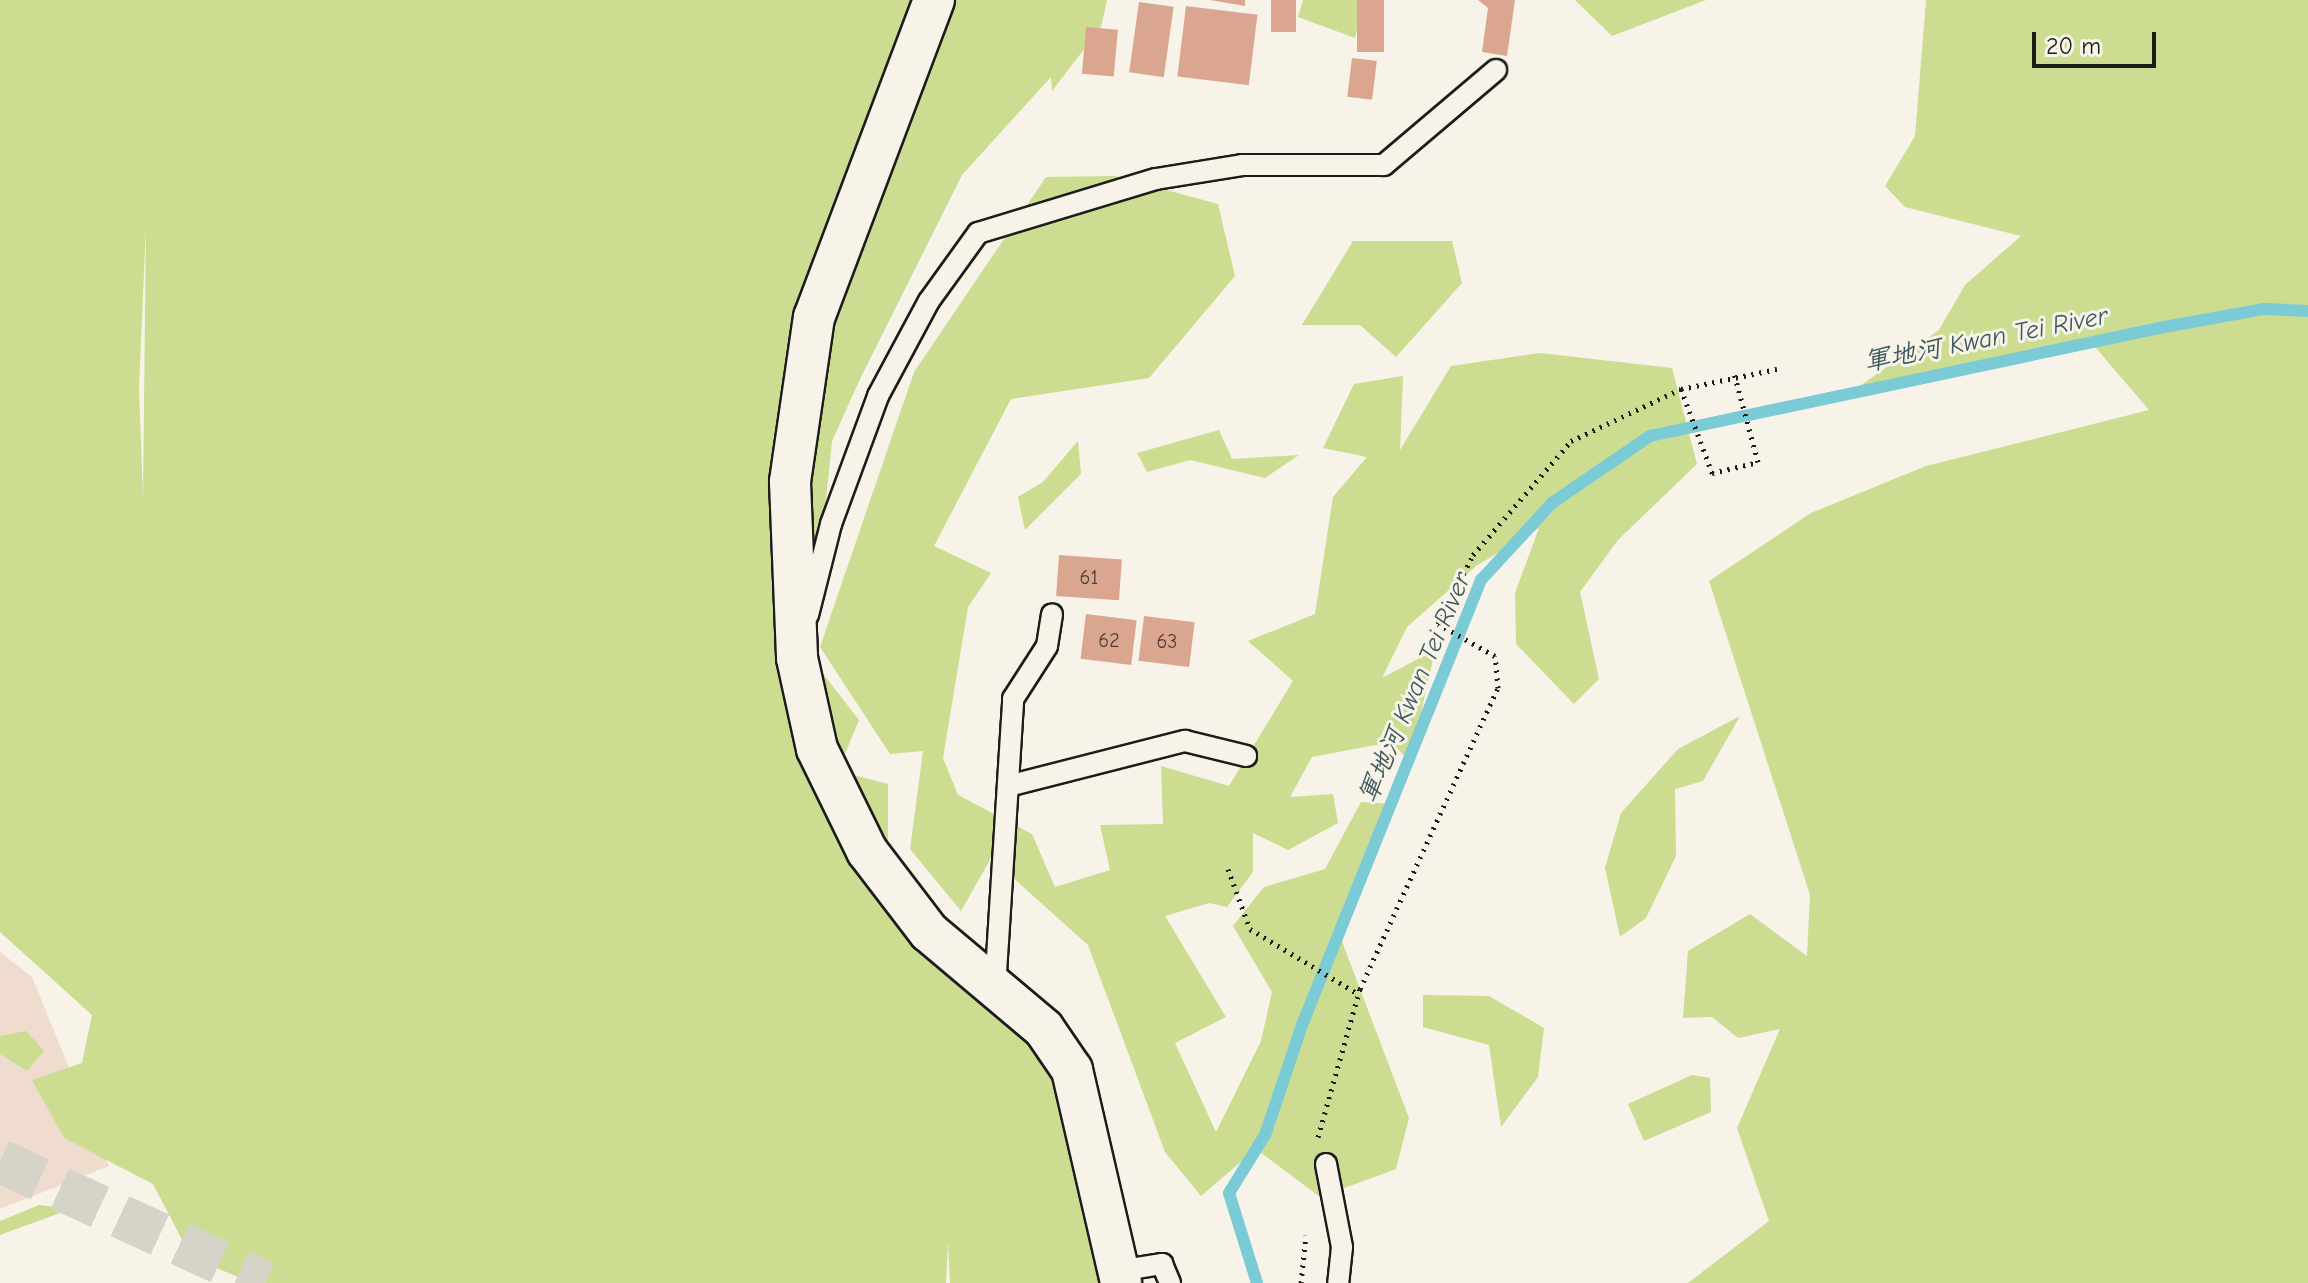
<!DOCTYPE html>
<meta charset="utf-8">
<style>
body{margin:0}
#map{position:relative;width:2308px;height:1283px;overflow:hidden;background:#f7f3e8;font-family:"Comic Neue","LXGW WenKai TC",sans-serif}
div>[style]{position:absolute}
.built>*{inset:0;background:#efdcce}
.green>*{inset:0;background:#ccdc90}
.stream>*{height:12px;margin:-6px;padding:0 6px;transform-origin:6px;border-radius:6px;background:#7bcbd6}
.building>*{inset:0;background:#dba690;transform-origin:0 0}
.motorway-tunnel>*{height:44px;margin-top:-22px;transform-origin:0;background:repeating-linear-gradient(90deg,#d6d3c9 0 44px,transparent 0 66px)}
.path>*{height:5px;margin-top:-2.5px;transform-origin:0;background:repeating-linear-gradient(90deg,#1c1c1c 0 2px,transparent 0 8px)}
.roads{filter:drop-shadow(2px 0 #1c1c1c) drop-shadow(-2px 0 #1c1c1c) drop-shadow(0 2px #1c1c1c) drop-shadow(0 -2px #1c1c1c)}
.service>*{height:20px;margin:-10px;padding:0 10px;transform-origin:10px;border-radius:10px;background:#f7f3e8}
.minor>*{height:40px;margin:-20px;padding:0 20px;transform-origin:20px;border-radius:20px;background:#f7f3e8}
span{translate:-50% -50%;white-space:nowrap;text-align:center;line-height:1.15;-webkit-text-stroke:6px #f7f3e8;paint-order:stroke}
.number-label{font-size:20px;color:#4c3e39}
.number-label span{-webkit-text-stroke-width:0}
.water-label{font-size:26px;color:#3d595d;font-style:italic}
.scale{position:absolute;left:2032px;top:32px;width:124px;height:36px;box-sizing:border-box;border:4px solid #1c1c1c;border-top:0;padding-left:10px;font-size:24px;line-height:28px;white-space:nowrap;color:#1c1c1c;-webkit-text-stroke:6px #f7f3e8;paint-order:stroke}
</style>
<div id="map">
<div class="built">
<i style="clip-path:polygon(0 952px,32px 977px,109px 1166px,0 1209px)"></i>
</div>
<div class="green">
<i style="clip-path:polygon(evenodd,0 0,1107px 0,1101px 27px,1052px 91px,1051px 77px,962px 175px,860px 379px,832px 441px,810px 657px,859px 720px,838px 771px,888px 784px,888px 868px,1010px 978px,1078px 1083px,1110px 1283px,950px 1283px,948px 1242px,946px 1283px,252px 1283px,191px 1257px,153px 1184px,64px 1138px,32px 1080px,82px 1063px,92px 1015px,0 932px,0 0,146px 225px,146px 226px,143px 498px,139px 388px,146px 225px)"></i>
<i style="clip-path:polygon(1303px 0,1365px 0,1355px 38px,1298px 17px)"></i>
<i style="clip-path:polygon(1575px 0,1706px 0,1612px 36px)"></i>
<i style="clip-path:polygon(1926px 0,2308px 0,2308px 1283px,1688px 1283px,1769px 1221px,1737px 1128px,1780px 1029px,1738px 1038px,1712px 1017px,1683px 1018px,1688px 951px,1750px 914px,1807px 956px,1810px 895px,1709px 581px,1811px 513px,1926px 466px,2149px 410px,2090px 341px,1854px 390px,1939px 330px,1965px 285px,2021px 236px,1905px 207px,1885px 186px,1915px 136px)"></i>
<i style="clip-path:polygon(1115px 176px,1218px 204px,1235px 276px,1149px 378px,1011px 399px,934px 546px,991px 573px,968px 607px,943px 758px,958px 795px,1032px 834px,1055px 887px,1110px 870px,1100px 825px,1163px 824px,1161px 766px,1229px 786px,1293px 681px,1248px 641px,1315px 614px,1333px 497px,1367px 457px,1323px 448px,1354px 384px,1403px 376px,1400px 450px,1451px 366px,1540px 353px,1672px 368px,1697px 464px,1618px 540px,1580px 592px,1599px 679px,1574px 704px,1516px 644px,1515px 593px,1539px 528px,1476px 566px,1407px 627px,1382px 678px,1435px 650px,1410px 762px,1391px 742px,1312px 757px,1290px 797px,1333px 794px,1338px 823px,1288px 850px,1253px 833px,1253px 872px,1227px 907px,1209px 903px,1165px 916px,1226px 1017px,1175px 1043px,1216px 1132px,1261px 1041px,1272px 992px,1233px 926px,1264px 887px,1325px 869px,1361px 802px,1394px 804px,1338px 931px,1409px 1118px,1396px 1169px,1320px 1197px,1256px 1149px,1201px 1196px,1165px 1152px,1088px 945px,991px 858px,961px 911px,910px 849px,923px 751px,890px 754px,820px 647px,914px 372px,1046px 177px)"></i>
<i style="clip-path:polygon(1353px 241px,1452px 241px,1462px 283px,1396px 357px,1360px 325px,1302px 325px)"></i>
<i style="clip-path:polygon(1219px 430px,1232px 459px,1299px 455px,1265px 478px,1190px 460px,1147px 472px,1137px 453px)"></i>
<i style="clip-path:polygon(1078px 441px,1081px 474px,1025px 530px,1018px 497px,1043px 482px)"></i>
<i style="clip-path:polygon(1740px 716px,1703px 781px,1675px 789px,1676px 856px,1646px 918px,1620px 937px,1605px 868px,1621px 813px,1678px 749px)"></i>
<i style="clip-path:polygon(1423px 995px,1489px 996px,1544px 1028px,1538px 1077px,1501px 1127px,1489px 1045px,1423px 1027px)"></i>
<i style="clip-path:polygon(26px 1031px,44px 1051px,27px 1071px,0 1054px,0 1036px)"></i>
<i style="clip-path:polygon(1692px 1075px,1710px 1078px,1711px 1112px,1644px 1141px,1628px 1104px)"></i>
<i style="clip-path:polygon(39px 1205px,71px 1209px,0 1235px,0 1221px)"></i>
</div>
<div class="stream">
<i style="left:1257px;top:1283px;width:94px;rotate:-107.3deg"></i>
<i style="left:1229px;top:1193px;width:68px;rotate:-58.2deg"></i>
<i style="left:1265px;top:1135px;width:116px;rotate:-71.4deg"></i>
<i style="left:1302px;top:1025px;width:480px;rotate:-68.1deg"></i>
<i style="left:1481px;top:580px;width:105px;rotate:-47.3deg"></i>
<i style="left:1552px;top:503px;width:119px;rotate:-34.4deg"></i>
<i style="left:1650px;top:436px;width:520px;rotate:-11.98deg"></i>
<i style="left:2159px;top:328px;width:107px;rotate:-10.3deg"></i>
<i style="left:2264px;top:309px;width:44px;rotate:2.6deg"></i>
</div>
<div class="building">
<i style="clip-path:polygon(1210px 0,1245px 0,1245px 6px)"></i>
<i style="left:1271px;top:0;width:25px;height:32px"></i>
<i style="left:1357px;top:0;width:27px;height:52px"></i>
<i style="clip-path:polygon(1478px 0,1515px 0,1507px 56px,1482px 52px,1488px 8px)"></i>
<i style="left:1139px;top:2px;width:35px;height:71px;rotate:8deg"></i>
<i style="left:1186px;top:6px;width:72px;height:71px;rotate:7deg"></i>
<i style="left:1086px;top:27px;width:32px;height:47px;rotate:5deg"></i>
<i style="left:1352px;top:58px;width:25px;height:39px;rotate:7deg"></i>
<i style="left:1059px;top:555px;width:63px;height:41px;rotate:4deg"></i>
<i style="left:1086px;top:614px;width:51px;height:45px;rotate:7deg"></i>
<i style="left:1144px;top:616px;width:51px;height:45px;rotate:7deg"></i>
</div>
<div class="motorway-tunnel">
<i style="left:0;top:1161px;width:292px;rotate:24.7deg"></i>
</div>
<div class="path">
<i style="left:1681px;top:389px;width:90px;rotate:69.7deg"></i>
<i style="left:1712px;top:473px;width:47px;rotate:-13.4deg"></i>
<i style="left:1758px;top:462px;width:92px;rotate:-105.1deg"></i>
<i style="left:1228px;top:869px;width:64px;rotate:69.9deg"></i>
<i style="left:1250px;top:929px;width:126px;rotate:31deg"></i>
<i style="left:1318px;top:1137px;width:154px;rotate:-74.2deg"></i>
<i style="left:1360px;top:989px;width:331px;rotate:-65.4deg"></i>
<i style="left:1498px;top:688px;width:32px;rotate:-95deg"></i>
<i style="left:1495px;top:656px;width:65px;rotate:-150.7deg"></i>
<i style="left:1438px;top:624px;width:77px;rotate:-63.1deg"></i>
<i style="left:1473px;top:555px;width:150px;rotate:-49.3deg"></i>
<i style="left:1571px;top:441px;width:122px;rotate:-25.3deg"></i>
<i style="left:1681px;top:389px;width:98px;rotate:-11.8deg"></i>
<i style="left:1301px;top:1283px;width:48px;rotate:-84.1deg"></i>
</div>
<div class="roads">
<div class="service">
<i style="left:808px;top:615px;width:94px;rotate:-75.8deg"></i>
<i style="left:831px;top:524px;width:136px;rotate:-69.8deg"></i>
<i style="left:878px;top:396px;width:108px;rotate:-61.8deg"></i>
<i style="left:929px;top:301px;width:84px;rotate:-54.2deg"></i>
<i style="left:978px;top:233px;width:186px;rotate:-16.9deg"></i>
<i style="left:1156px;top:179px;width:87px;rotate:-9.2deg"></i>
<i style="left:1242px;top:165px;width:142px"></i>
<i style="left:1384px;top:165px;width:147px;rotate:-40.3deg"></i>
<i style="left:1008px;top:786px;width:183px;rotate:-14.3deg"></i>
<i style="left:1185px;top:741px;width:63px;rotate:13.8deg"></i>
<i style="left:995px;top:989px;width:291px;rotate:-86.4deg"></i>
<i style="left:1013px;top:699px;width:63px;rotate:-57.3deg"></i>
<i style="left:1047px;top:646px;width:32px;rotate:-81deg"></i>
<i style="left:1326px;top:1164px;width:85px;rotate:79.1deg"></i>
<i style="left:1342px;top:1247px;width:36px;rotate:96deg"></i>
<i style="left:1118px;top:1271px;width:45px;rotate:-9deg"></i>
<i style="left:1162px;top:1264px;width:21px;rotate:67deg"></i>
</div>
<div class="minor">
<i style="left:934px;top:0;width:339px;rotate:110.7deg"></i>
<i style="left:814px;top:317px;width:167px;rotate:98.3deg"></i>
<i style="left:790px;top:482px;width:176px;rotate:87.7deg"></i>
<i style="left:797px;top:658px;width:93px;rotate:77.6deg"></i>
<i style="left:817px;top:749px;width:114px;rotate:63.9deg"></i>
<i style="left:867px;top:851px;width:102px;rotate:52.6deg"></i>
<i style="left:929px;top:932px;width:150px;rotate:40.1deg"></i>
<i style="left:1044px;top:1029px;width:50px;rotate:55.7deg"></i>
<i style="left:1072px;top:1070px;width:219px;rotate:77deg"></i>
</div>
</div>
<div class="number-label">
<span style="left:1089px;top:577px">61</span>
<span style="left:1109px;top:640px">62</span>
<span style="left:1167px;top:641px">63</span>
</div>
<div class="water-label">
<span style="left:1986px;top:340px;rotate:-11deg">軍地河 Kwan Tei River</span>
<span style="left:1416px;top:688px;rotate:-67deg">軍地河 Kwan Tei River</span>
</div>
<div class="scale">20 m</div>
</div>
